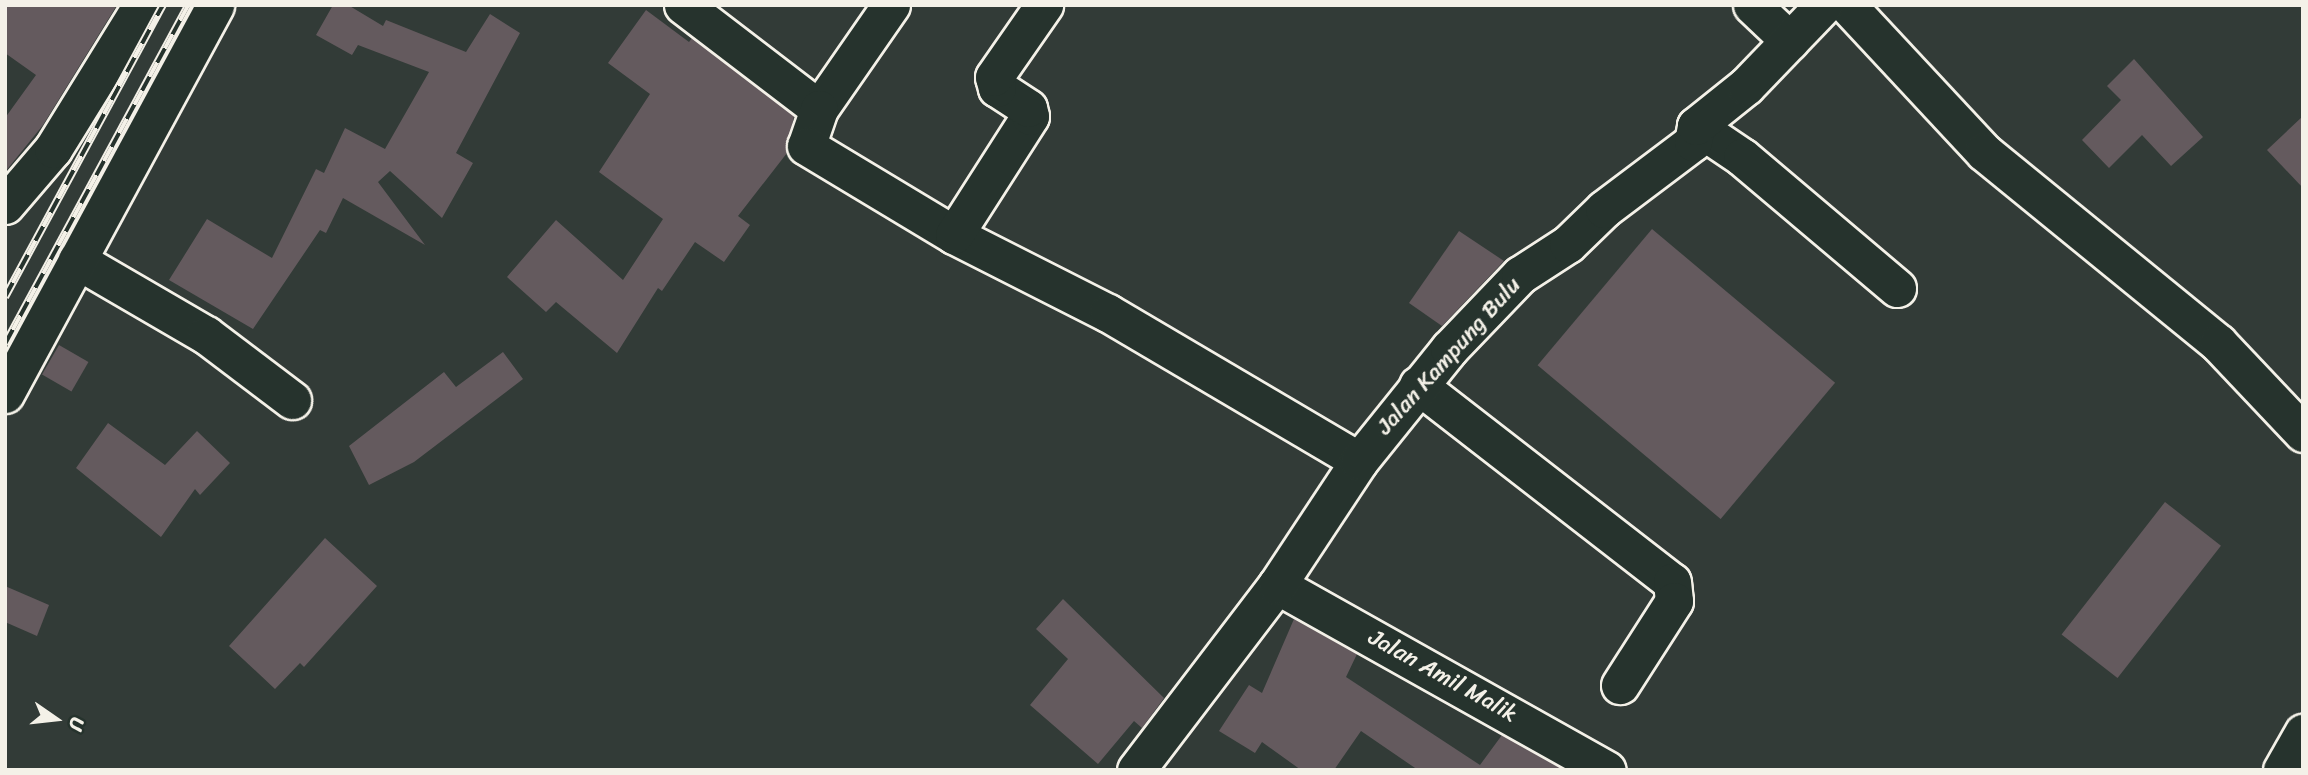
<!DOCTYPE html>
<style>
body{margin:0}
#map{position:relative;width:2308px;height:775px;overflow:hidden;background:#323b37;font-family:Sriracha,sans-serif}
div>[style]{position:absolute}
.building>*{inset:0;background:#645a5e;transform-origin:0 0}
.roads{filter:drop-shadow(2px 0 #f4f1e8) drop-shadow(-2px 0 #f4f1e8) drop-shadow(0 2px #f4f1e8) drop-shadow(0 -2px #f4f1e8)}
.minor>*{height:37px;margin:-18.5px;padding:0 18.5px;transform-origin:18.5px;border-radius:18.5px;background:#26332d}
.rail>*{height:8px;margin-top:-4px;transform-origin:0;background:repeating-linear-gradient(90deg,#26332d 0 16px,#f4f1e8 0 32px);box-sizing:border-box;border-block:2px solid #f4f1e8}
span{translate:-50% -50%;white-space:nowrap;text-align:center;line-height:1.15;-webkit-text-stroke:5px #26332d;paint-order:stroke}
.street-label{font-size:23px;color:#f4f1e8}
.frame{position:absolute;inset:0;border:7px solid #f4f1e8;pointer-events:none}
.north{position:absolute;left:21px;top:684px;width:70px;height:70px;-webkit-text-stroke:5px #26332d;paint-order:stroke;rotate:104deg;font-size:19px;font-weight:700;line-height:28px;text-align:center;color:#f4f1e8}
.north::after{content:'';display:block;margin:auto;width:24px;height:32px;background:#f4f1e8;clip-path:polygon(50% 0,100% 100%,50% 72%,0 100%)}
</style>
<div id="map">
<div class="building">
<i style="clip-path:polygon(5px 5px,117px 5px,43px 125px,5px 172px,5px 118px,36px 75px,5px 53px)"></i>
<i style="clip-path:polygon(333px 5px,348px 5px,383px 26px,386px 20px,466px 52px,490px 14px,520px 33px,456px 153px,473px 163px,442px 218px,390px 171px,378px 182px,425px 245px,343px 198px,326px 233px,320px 230px,253px 329px,169px 280px,207px 219px,272px 258px,316px 169px,324px 173px,345px 128px,385px 149px,429px 72px,358px 45px,352px 55px,316px 35px)"></i>
<i style="clip-path:polygon(646px 10px,689px 42px,692px 38px,794px 116px,787px 153px,738px 216px,750px 225px,724px 262px,695px 242px,662px 291px,658px 288px,617px 353px,556px 302px,546px 312px,507px 277px,556px 220px,623px 280px,663px 219px,599px 172px,650px 94px,608px 63px)"></i>
<i style="clip-path:polygon(2134px 59px,2203px 137px,2171px 166px,2142px 135px,2109px 168px,2082px 140px,2121px 100px,2107px 86px)"></i>
<i style="clip-path:polygon(2303px 116px,2303px 188px,2267px 150px)"></i>
<i style="left:1652px;top:229px;width:239px;height:178px;rotate:40deg"></i>
<i style="clip-path:polygon(1459px 231px,1504px 261px,1442px 326px,1409px 303px)"></i>
<i style="left:59px;top:345px;width:34px;height:34px;rotate:30deg"></i>
<i style="clip-path:polygon(503px 352px,523px 379px,414px 462px,369px 485px,349px 446px,444px 372px,456px 387px)"></i>
<i style="clip-path:polygon(108px 423px,165px 465px,197px 431px,230px 463px,200px 495px,195px 489px,161px 537px,76px 468px)"></i>
<i style="left:2165px;top:502px;width:71px;height:168px;rotate:38deg"></i>
<i style="clip-path:polygon(325px 538px,377px 586px,304px 667px,300px 663px,275px 689px,229px 646px)"></i>
<i style="clip-path:polygon(5px 586px,49px 605px,37px 636px,5px 622px)"></i>
<i style="clip-path:polygon(1063px 599px,1164px 698px,1142px 728px,1134px 721px,1098px 764px,1030px 705px,1068px 659px,1036px 629px)"></i>
<i style="clip-path:polygon(1294px 619px,1357px 654px,1346px 677px,1480px 765px,1502px 735px,1564px 770px,1418px 770px,1361px 731px,1334px 770px,1301px 770px,1262px 742px,1255px 753px,1219px 731px,1249px 685px,1262px 693px)"></i>
</div>
<div class="roads">
<div class="minor">
<i style="left:683px;top:5px;width:171px;rotate:37.4deg"></i>
<i style="left:891px;top:5px;width:126px;rotate:124.7deg"></i>
<i style="left:819px;top:109px;width:39px;rotate:109deg"></i>
<i style="left:806px;top:146px;width:173px;rotate:31deg"></i>
<i style="left:954px;top:235px;width:173px;rotate:26.9deg"></i>
<i style="left:1108px;top:313px;width:291px;rotate:30.5deg"></i>
<i style="left:1752px;top:5px;width:52px;rotate:43.5deg"></i>
<i style="left:1847px;top:5px;width:201px;rotate:47deg"></i>
<i style="left:1984px;top:152px;width:302px;rotate:39.2deg"></i>
<i style="left:2218px;top:343px;width:124px;rotate:46.6deg"></i>
<i style="left:1696px;top:126px;width:55px;rotate:34deg"></i>
<i style="left:1742px;top:157px;width:203px;rotate:40.2deg"></i>
<i style="left:5px;top:205px;width:74px;rotate:-49.4deg"></i>
<i style="left:53px;top:149px;width:169px;rotate:-58.3deg"></i>
<i style="left:954px;top:235px;width:141px;rotate:-57.4deg"></i>
<i style="left:1030px;top:116px;width:8px;rotate:-104deg"></i>
<i style="left:1028px;top:108px;width:37px;rotate:-147deg"></i>
<i style="left:997px;top:88px;width:11px;rotate:-105deg"></i>
<i style="left:994px;top:77px;width:88px;rotate:-55.2deg"></i>
<i style="left:77px;top:260px;width:149px;rotate:30.2deg"></i>
<i style="left:206px;top:335px;width:108px;rotate:37.1deg"></i>
<i style="left:1418px;top:385px;width:321px;rotate:37.8deg"></i>
<i style="left:1672px;top:582px;width:19px;rotate:84deg"></i>
<i style="left:1674px;top:601px;width:100px;rotate:122.7deg"></i>
<i style="left:5px;top:394px;width:442px;rotate:-61.6deg"></i>
<i style="left:1277px;top:585px;width:378px;rotate:29.3deg"></i>
<i style="left:1136px;top:770px;width:233px;rotate:-52.7deg"></i>
<i style="left:1277px;top:585px;width:149px;rotate:-56.5deg"></i>
<i style="left:1359px;top:461px;width:144px;rotate:-51.2deg"></i>
<i style="left:1449px;top:349px;width:103px;rotate:-46.2deg"></i>
<i style="left:1520px;top:275px;width:57px;rotate:-32.9deg"></i>
<i style="left:1568px;top:244px;width:50px;rotate:-44.2deg"></i>
<i style="left:1604px;top:209px;width:111px;rotate:-37deg"></i>
<i style="left:1693px;top:142px;width:16px;rotate:-79deg"></i>
<i style="left:1696px;top:126px;width:64px;rotate:-38.7deg"></i>
<i style="left:1746px;top:86px;width:112px;rotate:-46.1deg"></i>
<i style="left:2282px;top:770px;width:43px;rotate:-60.4deg"></i>
</div>
</div>
<div class="rail">
<i style="left:5px;top:297px;width:332px;rotate:-61.6deg"></i>
<i style="left:5px;top:344px;width:385px;rotate:-61.6deg"></i>
</div>
<div class="street-label">
<span style="left:1449px;top:356px;rotate:-48deg">Jalan Kampung Bulu</span>
<span style="left:1443px;top:676px;rotate:29deg">Jalan Amil Malik</span>
</div>
<div class="frame"></div>
<div class="north">U</div>
</div>
